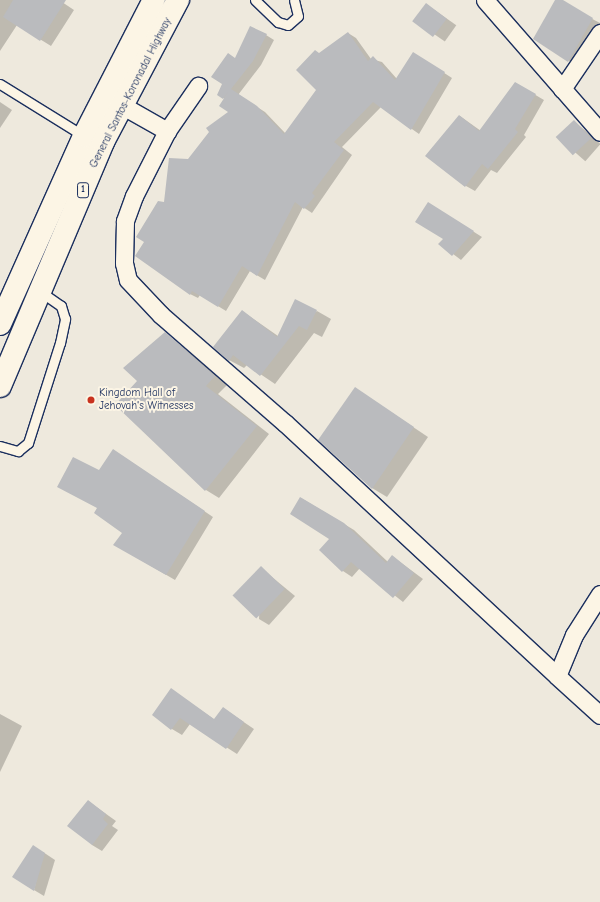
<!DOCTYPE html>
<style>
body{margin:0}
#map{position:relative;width:600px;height:902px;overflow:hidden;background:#eee9dd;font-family:"Comic Neue",sans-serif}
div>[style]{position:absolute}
.shadow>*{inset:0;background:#0003;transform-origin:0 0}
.building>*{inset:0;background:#babbbe;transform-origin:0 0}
.roads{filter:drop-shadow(1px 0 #1b2f5e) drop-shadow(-1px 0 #1b2f5e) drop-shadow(0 1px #1b2f5e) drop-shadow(0 -1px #1b2f5e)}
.lane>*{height:9px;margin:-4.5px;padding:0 4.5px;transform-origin:4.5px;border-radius:4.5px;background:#fcf5e5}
.street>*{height:17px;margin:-8.5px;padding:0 8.5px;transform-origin:8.5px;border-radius:8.5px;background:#fcf5e5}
.highway>*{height:22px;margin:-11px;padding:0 11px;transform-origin:11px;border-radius:11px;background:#fcf5e5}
.dots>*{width:11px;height:11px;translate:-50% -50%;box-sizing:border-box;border:2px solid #fcf5e5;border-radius:50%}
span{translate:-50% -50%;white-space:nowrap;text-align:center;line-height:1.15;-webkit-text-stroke:4px #fcf5e5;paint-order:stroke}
.shield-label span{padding:1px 3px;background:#fcf5e5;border:1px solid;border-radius:3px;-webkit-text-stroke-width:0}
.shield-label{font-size:10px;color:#1b2f5e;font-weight:700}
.street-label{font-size:11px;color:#1b2f5e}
.poi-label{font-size:11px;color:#1b2f5e}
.left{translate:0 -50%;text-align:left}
</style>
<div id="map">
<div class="shadow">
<i style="clip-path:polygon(0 0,59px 0,74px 10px,51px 46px,17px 25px,0 51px)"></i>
<i style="clip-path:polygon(556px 0,600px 23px,600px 30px,579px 67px,534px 39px)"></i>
<i style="left:426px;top:4px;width:37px;height:20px;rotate:35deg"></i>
<i style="clip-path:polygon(348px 33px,356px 38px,371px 59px,382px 62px,397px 79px,421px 58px,452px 78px,419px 134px,381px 107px,342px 147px,352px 155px,312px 213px,303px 207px,265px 280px,250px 271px,226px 311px,200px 295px,198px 298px,190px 294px,145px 241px,189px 160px,230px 112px,225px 99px,219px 95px,235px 59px,266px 35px,274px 40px,261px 65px,238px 95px,265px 112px,286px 134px,317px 90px,320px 54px)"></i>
<i style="clip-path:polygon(515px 83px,544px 100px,524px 135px,526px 137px,497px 173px,491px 170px,475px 191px,466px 186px,460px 116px,481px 131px)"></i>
<i style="clip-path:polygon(0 102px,12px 110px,0 128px)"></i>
<i style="left:574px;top:121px;width:35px;height:23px;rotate:41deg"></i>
<i style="clip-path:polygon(436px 208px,482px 237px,461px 260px,440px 244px,444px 239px)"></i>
<i style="clip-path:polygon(242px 311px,278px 336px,317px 311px,331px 319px,322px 337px,314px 333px,275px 384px,247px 365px,244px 368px,229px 360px)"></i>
<i style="clip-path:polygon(165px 333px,228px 384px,218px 394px,269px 434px,219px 498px,206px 490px,117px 405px,139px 381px)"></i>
<i style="clip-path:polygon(355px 388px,428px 437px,387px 497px,372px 488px)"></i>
<i style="clip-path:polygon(122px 456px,213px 517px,175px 580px,115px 545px,123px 533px,98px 508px,99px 472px)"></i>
<i style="clip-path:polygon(301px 498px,354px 530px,388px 562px,392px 556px,423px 579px,403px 602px,360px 568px,352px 577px,343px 571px,331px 539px)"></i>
<i style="clip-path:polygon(261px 568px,295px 596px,269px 625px,259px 619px)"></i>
<i style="clip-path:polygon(172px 690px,215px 720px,223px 708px,254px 729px,237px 754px,190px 724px,182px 735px,172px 729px)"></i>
<i style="clip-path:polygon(0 714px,22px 726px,0 772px)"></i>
<i style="clip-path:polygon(88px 801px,116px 821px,112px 826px,118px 830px,102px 851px,92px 845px)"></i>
<i style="clip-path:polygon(43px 852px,55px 860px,44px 896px,34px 890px)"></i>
</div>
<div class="building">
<i style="clip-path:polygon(13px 0,66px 0,40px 41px,3px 17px)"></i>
<i style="clip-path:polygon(555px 0,563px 0,593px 18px,568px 62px,533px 39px)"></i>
<i style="left:426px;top:3px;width:26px;height:23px;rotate:37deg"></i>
<i style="clip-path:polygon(250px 26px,267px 34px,253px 61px,231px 89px,257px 106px,284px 134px,316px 90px,296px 70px,315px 50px,319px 53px,348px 32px,368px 61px,373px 56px,395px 80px,413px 52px,445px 72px,411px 130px,373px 102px,334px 142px,344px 150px,312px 193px,315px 196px,304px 209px,295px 202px,257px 276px,242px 266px,218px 307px,192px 291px,190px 295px,135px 256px,144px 242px,136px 237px,158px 201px,164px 202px,169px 158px,188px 159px,209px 132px,206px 128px,228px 112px,219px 106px,228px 92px,223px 99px,217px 95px,222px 84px,211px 77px,228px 53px,235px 58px)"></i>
<i style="clip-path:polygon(515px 82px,536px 94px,515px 129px,518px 132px,488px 169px,482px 164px,465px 187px,425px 156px,459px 115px,479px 131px)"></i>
<i style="left:574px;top:120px;width:25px;height:25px;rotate:47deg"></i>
<i style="clip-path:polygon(428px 202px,474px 231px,452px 256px,438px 244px,443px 239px,415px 222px)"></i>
<i style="clip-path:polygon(295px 299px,317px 310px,307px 330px,299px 326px,260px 376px,233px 355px,229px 361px,213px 347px,242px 310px,277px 337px)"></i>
<i style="clip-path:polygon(165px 332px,215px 376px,206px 386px,257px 426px,205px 491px,115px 405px,137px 381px,123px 368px)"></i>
<i style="clip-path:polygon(355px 387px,414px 427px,372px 489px,318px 440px)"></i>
<i style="clip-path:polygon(113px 449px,205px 511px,166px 575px,113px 545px,122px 533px,94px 513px,97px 508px,57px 487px,73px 457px,99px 470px)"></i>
<i style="clip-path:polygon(300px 497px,344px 523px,386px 563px,392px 555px,414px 573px,393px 598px,351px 562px,342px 572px,319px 550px,329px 539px,290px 514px)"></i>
<i style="left:261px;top:566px;width:33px;height:41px;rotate:44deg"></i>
<i style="clip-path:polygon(171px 688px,214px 719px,223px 707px,244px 722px,226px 749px,180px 718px,171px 730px,152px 715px)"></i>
<i style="clip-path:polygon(88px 800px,106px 814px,103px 819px,108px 824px,92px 845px,67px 826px)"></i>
<i style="clip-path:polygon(33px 845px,45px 853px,34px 891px,12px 877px)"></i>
</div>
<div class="roads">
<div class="lane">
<i style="left:255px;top:0;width:32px;rotate:44deg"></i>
<i style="left:278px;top:22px;width:10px;rotate:17deg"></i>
<i style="left:288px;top:25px;width:13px;rotate:-42deg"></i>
<i style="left:298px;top:16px;width:16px;rotate:-104deg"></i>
<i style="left:0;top:84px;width:99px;rotate:31.8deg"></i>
<i style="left:0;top:446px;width:19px;rotate:16deg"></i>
<i style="left:18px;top:451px;width:13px;rotate:-39deg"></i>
<i style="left:28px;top:443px;width:105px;rotate:-72.3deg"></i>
<i style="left:60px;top:343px;width:25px;rotate:-78deg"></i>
<i style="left:65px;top:319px;width:14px;rotate:-107deg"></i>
<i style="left:61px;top:306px;width:24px;rotate:-145deg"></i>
</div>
<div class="street">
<i style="left:485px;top:0;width:175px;rotate:48.9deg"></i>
<i style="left:562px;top:89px;width:68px;rotate:-55.8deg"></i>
<i style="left:123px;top:106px;width:51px;rotate:29.6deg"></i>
<i style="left:167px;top:131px;width:73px;rotate:116.9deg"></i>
<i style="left:134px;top:196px;width:27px;rotate:110deg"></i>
<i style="left:125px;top:221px;width:42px;rotate:91.4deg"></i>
<i style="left:124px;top:263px;width:17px;rotate:77deg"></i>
<i style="left:128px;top:280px;width:48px;rotate:46.7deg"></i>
<i style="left:161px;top:315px;width:164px;rotate:41.1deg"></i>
<i style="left:285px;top:423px;width:371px;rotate:42.9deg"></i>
<i style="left:167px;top:131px;width:55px;rotate:-55.4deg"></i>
<i style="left:600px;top:594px;width:49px;rotate:122.4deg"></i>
<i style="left:574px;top:635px;width:44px;rotate:112.5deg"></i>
<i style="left:557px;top:676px;width:58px;rotate:42.2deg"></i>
</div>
<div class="highway">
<i style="left:0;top:324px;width:206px;rotate:-65.9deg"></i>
<i style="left:84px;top:136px;width:153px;rotate:-62.8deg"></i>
<i style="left:0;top:386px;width:265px;rotate:-67.1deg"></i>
<i style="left:103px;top:142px;width:161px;rotate:-62.2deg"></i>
</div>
</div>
<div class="dots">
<i style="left:91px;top:400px;background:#c8321e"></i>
</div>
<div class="shield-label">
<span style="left:83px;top:190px">1</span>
</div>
<div class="street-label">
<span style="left:131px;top:93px;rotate:-63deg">General Santos-Koronadal Highway</span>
</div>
<div class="poi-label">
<span class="left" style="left:99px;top:400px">Kingdom Hall of<br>Jehovah's Witnesses</span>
</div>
</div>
